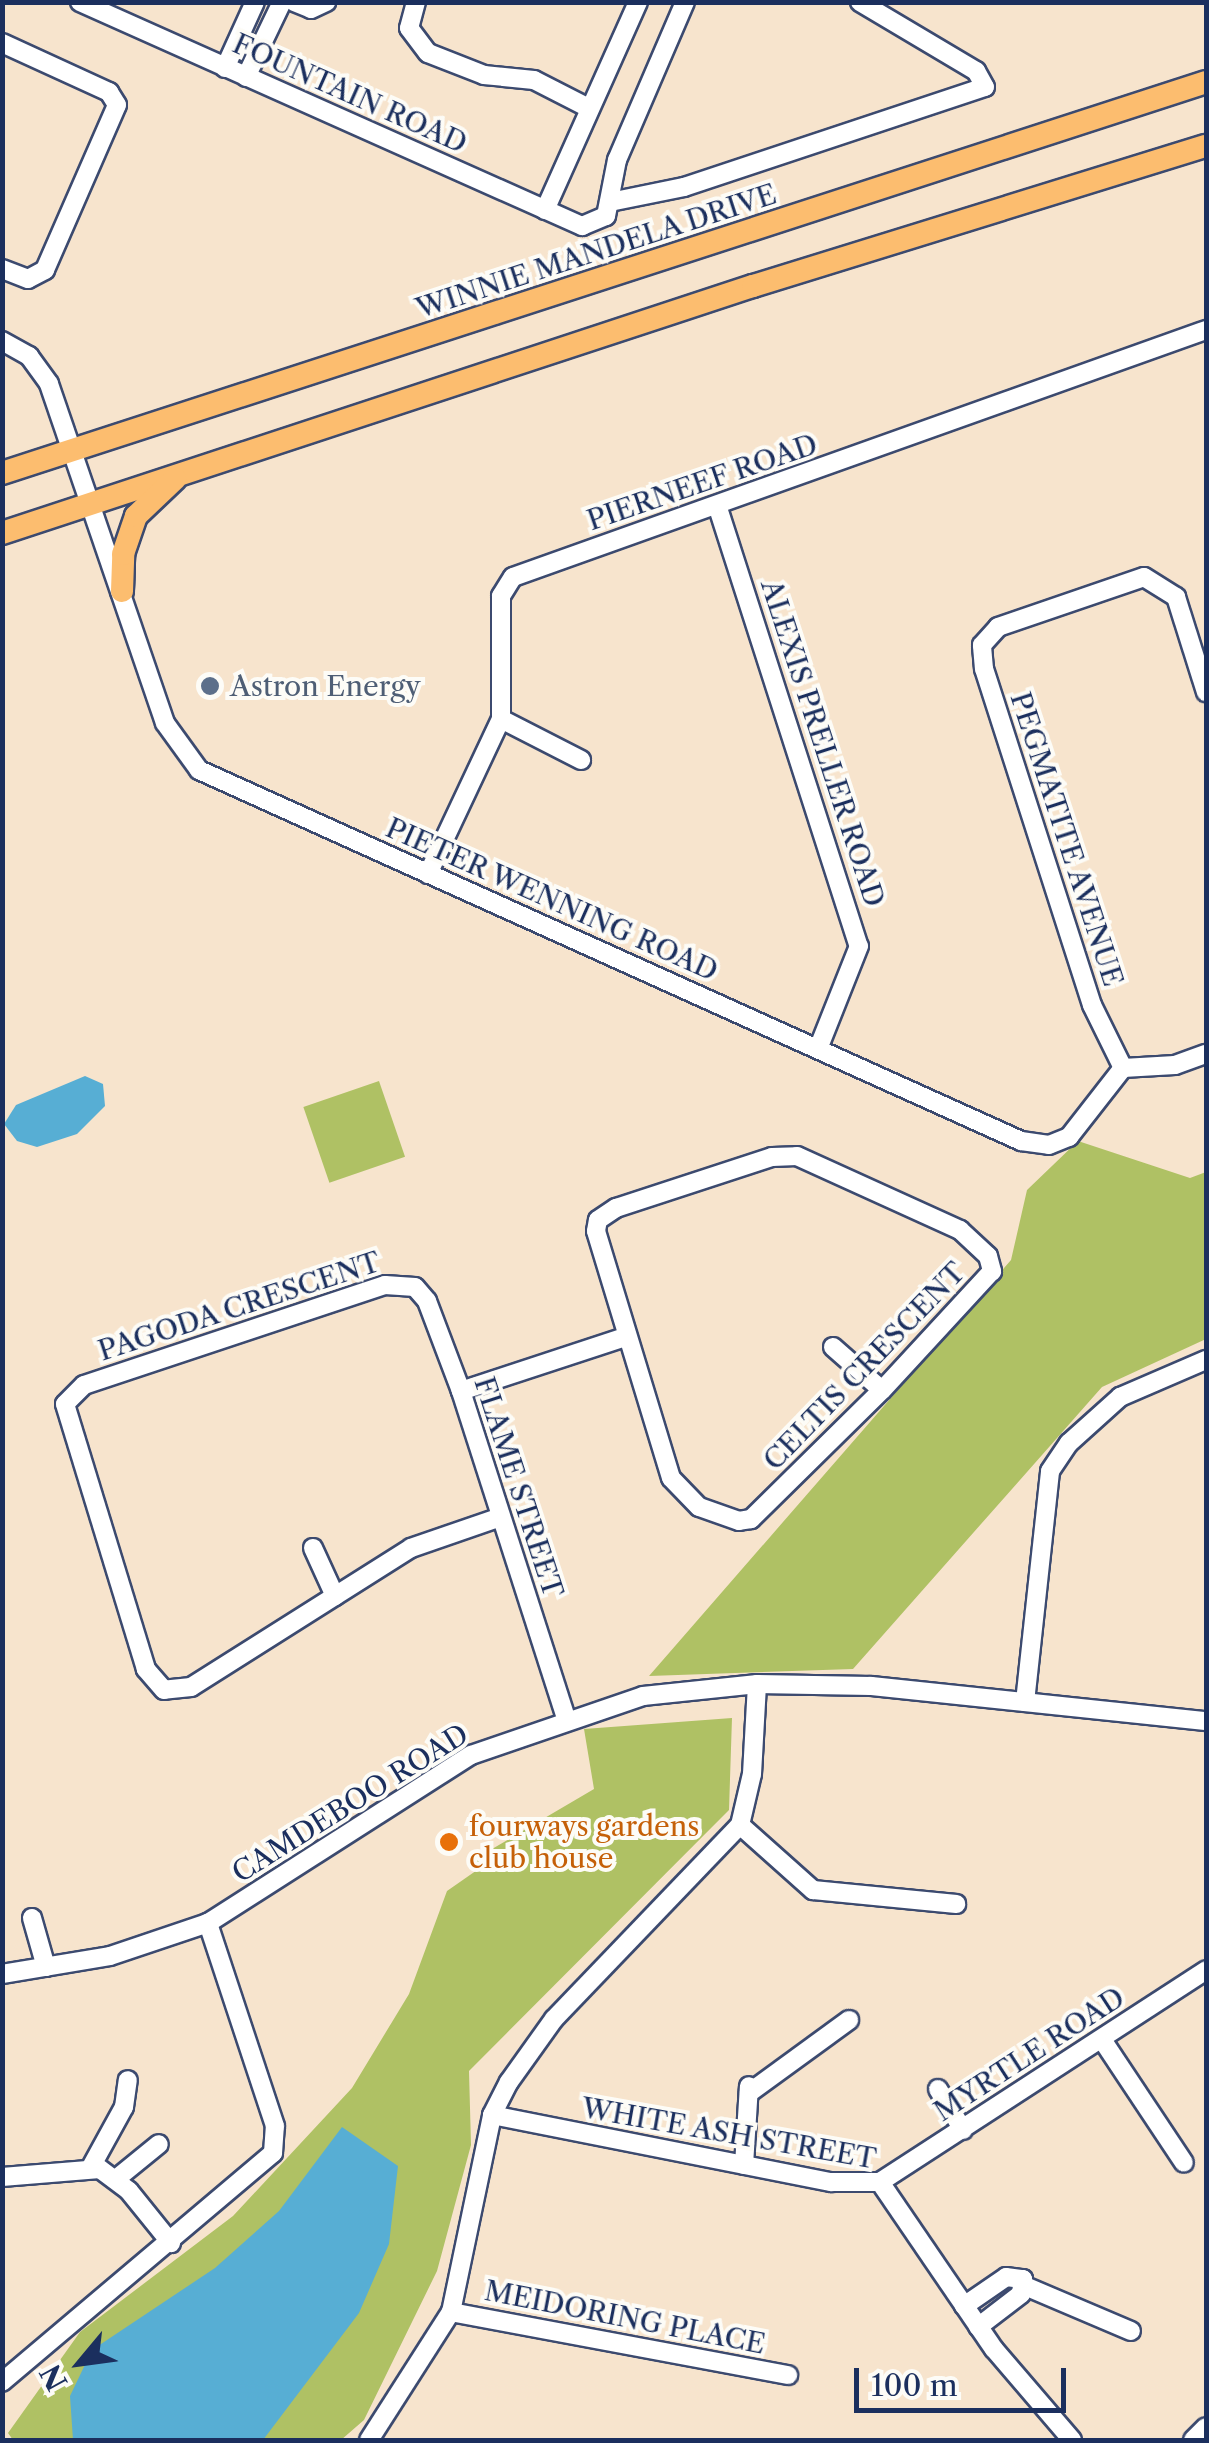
<!DOCTYPE html>
<style>
body{margin:0}
#map{position:relative;width:1209px;height:2443px;overflow:hidden;background:#f7e4cd;font-family:"Libre Caslon Text",serif}
div>[style]{position:absolute}
.green>*{inset:0;background:#afc164;transform-origin:0 0}
.water>*{inset:0;background:#57aed4}
.roads{filter:drop-shadow(2px 0 #3c4a6f) drop-shadow(-2px 0 #3c4a6f) drop-shadow(0 2px #3c4a6f) drop-shadow(0 -2px #3c4a6f)}
.minor>*{height:18px;margin:-9px;padding:0 9px;transform-origin:9px;border-radius:9px;background:#fff}
.major>*{height:22px;margin:-11px;padding:0 11px;transform-origin:11px;border-radius:11px;background:#fcbd6f}
.dots>*{width:28px;height:28px;translate:-50% -50%;box-sizing:border-box;border:5px solid #fdfcf7;border-radius:50%}
span{translate:-50% -50%;white-space:nowrap;text-align:center;line-height:1.15;-webkit-text-stroke:8px #fdfcf7;paint-order:stroke}
.street-label{font-size:28px;color:#1b2f5e}
.service-label{font-size:28px;color:#4e5e75}
.left{translate:0 -50%;text-align:left}
.food-label{font-size:28px;color:#c56008}
.frame{position:absolute;inset:0;border:5px solid #1b2f5e;pointer-events:none}
.north{position:absolute;left:30px;top:2313px;width:100px;height:100px;-webkit-text-stroke:8px #fdfcf7;paint-order:stroke;rotate:241deg;font-size:28px;font-weight:700;line-height:40px;text-align:center;color:#1b2f5e}
.north::after{content:'';display:block;margin:auto;width:35px;height:45px;background:#1b2f5e;clip-path:polygon(50% 0,100% 100%,50% 72%,0 100%)}
.scale{position:absolute;left:854px;top:2368px;width:212px;height:45px;box-sizing:border-box;border:5px solid #1b2f5e;border-top:0;padding-left:12px;font-size:30px;line-height:35px;white-space:nowrap;color:#1b2f5e;-webkit-text-stroke:8px #fdfcf7;paint-order:stroke}
</style>
<div id="map">
<div class="green">
<i style="left:379px;top:1081px;width:80px;height:80px;rotate:71deg"></i>
<i style="clip-path:polygon(1078px 1141px,1190px 1178px,1206px 1172px,1206px 1339px,1102px 1387px,853px 1669px,649px 1676px,1011px 1260px,1027px 1190px)"></i>
<i style="clip-path:polygon(732px 1718px,729px 1810px,469px 2071px,471px 2145px,437px 2271px,364px 2420px,341px 2440px,13px 2440px,8px 2433px,80px 2332px,233px 2216px,352px 2088px,409px 1994px,447px 1891px,480px 1868px,475px 1859px,594px 1789px,584px 1729px)"></i>
</div>
<div class="water">
<i style="clip-path:polygon(85px 1076px,103px 1084px,105px 1106px,77px 1134px,37px 1147px,17px 1141px,4px 1124px,16px 1105px)"></i>
<i style="clip-path:polygon(342px 2127px,398px 2166px,389px 2244px,359px 2313px,263px 2440px,73px 2440px,70px 2396px,92px 2350px,215px 2268px,279px 2211px)"></i>
</div>
<div class="roads">
<div class="minor">
<i style="left:80px;top:2px;width:550px;rotate:24.05deg"></i>
<i style="left:582px;top:226px;width:26px;rotate:-23deg"></i>
<i style="left:606px;top:216px;width:57px;rotate:-78.9deg"></i>
<i style="left:617px;top:160px;width:172px;rotate:-66.7deg"></i>
<i style="left:294px;top:2px;width:18px;rotate:22deg"></i>
<i style="left:311px;top:9px;width:17px;rotate:-25deg"></i>
<i style="left:416px;top:2px;width:27px;rotate:105deg"></i>
<i style="left:409px;top:28px;width:31px;rotate:53deg"></i>
<i style="left:428px;top:53px;width:60px;rotate:21.4deg"></i>
<i style="left:484px;top:75px;width:50px;rotate:5.7deg"></i>
<i style="left:534px;top:80px;width:62px;rotate:27deg"></i>
<i style="left:2px;top:43px;width:118px;rotate:24.6deg"></i>
<i style="left:109px;top:92px;width:15px;rotate:58deg"></i>
<i style="left:117px;top:105px;width:180px;rotate:113.6deg"></i>
<i style="left:45px;top:270px;width:19px;rotate:152deg"></i>
<i style="left:28px;top:279px;width:28px;rotate:-159deg"></i>
<i style="left:225px;top:68px;width:72px;rotate:-65.6deg"></i>
<i style="left:246px;top:77px;width:83px;rotate:-64.4deg"></i>
<i style="left:610px;top:202px;width:76px;rotate:-11.5deg"></i>
<i style="left:684px;top:187px;width:317px;rotate:-18.4deg"></i>
<i style="left:985px;top:87px;width:18px;rotate:-119deg"></i>
<i style="left:976px;top:71px;width:135px;rotate:-149.3deg"></i>
<i style="left:545px;top:210px;width:228px;rotate:-65.9deg"></i>
<i style="left:2px;top:341px;width:31px;rotate:29deg"></i>
<i style="left:29px;top:356px;width:34px;rotate:54deg"></i>
<i style="left:49px;top:384px;width:358px;rotate:71.1deg"></i>
<i style="left:165px;top:723px;width:58px;rotate:54.1deg"></i>
<i style="left:199px;top:770px;width:902px;rotate:24.29deg"></i>
<i style="left:1021px;top:1141px;width:28px;rotate:8deg"></i>
<i style="left:1049px;top:1145px;width:22px;rotate:-22deg"></i>
<i style="left:1069px;top:1137px;width:88px;rotate:-52deg"></i>
<i style="left:718px;top:508px;width:460px;rotate:72.2deg"></i>
<i style="left:859px;top:946px;width:111px;rotate:111.7deg"></i>
<i style="left:501px;top:719px;width:90px;rotate:27.1deg"></i>
<i style="left:428px;top:874px;width:171px;rotate:-64.8deg"></i>
<i style="left:501px;top:719px;width:123px;rotate:-90deg"></i>
<i style="left:501px;top:596px;width:22px;rotate:-58deg"></i>
<i style="left:513px;top:577px;width:736px;rotate:-19.62deg"></i>
<i style="left:1123px;top:1068px;width:70px;rotate:-116.2deg"></i>
<i style="left:1092px;top:1005px;width:353px;rotate:-107.8deg"></i>
<i style="left:984px;top:669px;width:24px;rotate:-95deg"></i>
<i style="left:982px;top:645px;width:24px;rotate:-48deg"></i>
<i style="left:998px;top:627px;width:154px;rotate:-18.9deg"></i>
<i style="left:1144px;top:577px;width:38px;rotate:32deg"></i>
<i style="left:1176px;top:597px;width:100px;rotate:72.5deg"></i>
<i style="left:1123px;top:1068px;width:52px;rotate:-3.3deg"></i>
<i style="left:1175px;top:1065px;width:33px;rotate:-20deg"></i>
<i style="left:797px;top:1156px;width:179px;rotate:24.4deg"></i>
<i style="left:960px;top:1230px;width:38px;rotate:43deg"></i>
<i style="left:988px;top:1256px;width:16px;rotate:75deg"></i>
<i style="left:992px;top:1271px;width:162px;rotate:132.7deg"></i>
<i style="left:882px;top:1390px;width:184px;rotate:135.4deg"></i>
<i style="left:751px;top:1519px;width:12px;rotate:171deg"></i>
<i style="left:739px;top:1521px;width:42px;rotate:-160.7deg"></i>
<i style="left:699px;top:1507px;width:40px;rotate:-134deg"></i>
<i style="left:671px;top:1478px;width:258px;rotate:-106.9deg"></i>
<i style="left:596px;top:1231px;width:11px;rotate:-80deg"></i>
<i style="left:598px;top:1220px;width:22px;rotate:-34deg"></i>
<i style="left:616px;top:1208px;width:164px;rotate:-18.1deg"></i>
<i style="left:772px;top:1157px;width:25px;rotate:-2deg"></i>
<i style="left:833px;top:1347px;width:65px;rotate:41.3deg"></i>
<i style="left:461px;top:1391px;width:173px;rotate:-18.2deg"></i>
<i style="left:498px;top:1518px;width:92px;rotate:161deg"></i>
<i style="left:411px;top:1548px;width:260px;rotate:147.7deg"></i>
<i style="left:191px;top:1687px;width:27px;rotate:174deg"></i>
<i style="left:164px;top:1690px;width:28px;rotate:-131deg"></i>
<i style="left:146px;top:1669px;width:277px;rotate:-107deg"></i>
<i style="left:65px;top:1404px;width:27px;rotate:-45deg"></i>
<i style="left:84px;top:1385px;width:317px;rotate:-18.4deg"></i>
<i style="left:385px;top:1285px;width:30px;rotate:4deg"></i>
<i style="left:415px;top:1287px;width:18px;rotate:49deg"></i>
<i style="left:427px;top:1301px;width:96px;rotate:69.3deg"></i>
<i style="left:461px;top:1391px;width:344px;rotate:72.2deg"></i>
<i style="left:313px;top:1548px;width:53px;rotate:65.4deg"></i>
<i style="left:1025px;top:1702px;width:232px;rotate:-83.8deg"></i>
<i style="left:1050px;top:1471px;width:34px;rotate:-56deg"></i>
<i style="left:1069px;top:1443px;width:69px;rotate:-42deg"></i>
<i style="left:1120px;top:1397px;width:94px;rotate:-23.3deg"></i>
<i style="left:740px;top:1825px;width:98px;rotate:41.7deg"></i>
<i style="left:813px;top:1890px;width:144px;rotate:5.6deg"></i>
<i style="left:32px;top:1918px;width:51px;rotate:74.1deg"></i>
<i style="left:2px;top:1974px;width:109px;rotate:-9.5deg"></i>
<i style="left:110px;top:1956px;width:103px;rotate:-18.6deg"></i>
<i style="left:208px;top:1923px;width:312px;rotate:-32.6deg"></i>
<i style="left:471px;top:1755px;width:182px;rotate:-18.9deg"></i>
<i style="left:643px;top:1696px;width:115px;rotate:-6deg"></i>
<i style="left:757px;top:1684px;width:114px;rotate:1deg"></i>
<i style="left:871px;top:1686px;width:337px;rotate:6deg"></i>
<i style="left:1103px;top:2041px;width:146px;rotate:56.4deg"></i>
<i style="left:938px;top:2089px;width:48px;rotate:58.6deg"></i>
<i style="left:749px;top:2093px;width:124px;rotate:-36.1deg"></i>
<i style="left:492px;top:2115px;width:346px;rotate:11.2deg"></i>
<i style="left:831px;top:2182px;width:49px"></i>
<i style="left:880px;top:2182px;width:202px;rotate:55.7deg"></i>
<i style="left:994px;top:2349px;width:120px;rotate:49.4deg"></i>
<i style="left:744px;top:2165px;width:79px;rotate:-86.4deg"></i>
<i style="left:91px;top:2167px;width:68px;rotate:-61.2deg"></i>
<i style="left:124px;top:2107px;width:27px;rotate:-82deg"></i>
<i style="left:2px;top:2177px;width:98px;rotate:-4.7deg"></i>
<i style="left:100px;top:2169px;width:36px;rotate:37deg"></i>
<i style="left:129px;top:2191px;width:67px;rotate:51.1deg"></i>
<i style="left:116px;top:2179px;width:55px;rotate:-39.1deg"></i>
<i style="left:880px;top:2182px;width:389px;rotate:-33deg"></i>
<i style="left:1025px;top:2286px;width:115px;rotate:23deg"></i>
<i style="left:964px;top:2306px;width:51px;rotate:-34.6deg"></i>
<i style="left:1006px;top:2277px;width:17px;rotate:7deg"></i>
<i style="left:1023px;top:2279px;width:15px;rotate:98deg"></i>
<i style="left:1021px;top:2294px;width:54px;rotate:142.5deg"></i>
<i style="left:451px;top:2312px;width:343px;rotate:10.6deg"></i>
<i style="left:2px;top:2382px;width:355px;rotate:-40.2deg"></i>
<i style="left:273px;top:2153px;width:27px;rotate:-86deg"></i>
<i style="left:275px;top:2126px;width:214px;rotate:-108.3deg"></i>
<i style="left:369px;top:2440px;width:152px;rotate:-57.4deg"></i>
<i style="left:451px;top:2312px;width:201px;rotate:-78.2deg"></i>
<i style="left:492px;top:2115px;width:37px;rotate:-63deg"></i>
<i style="left:509px;top:2082px;width:77px;rotate:-54.5deg"></i>
<i style="left:554px;top:2019px;width:269px;rotate:-46.2deg"></i>
<i style="left:740px;top:1825px;width:52px;rotate:-76.8deg"></i>
<i style="left:752px;top:1774px;width:90px;rotate:-86.8deg"></i>
<i style="left:1193px;top:2440px;width:18px;rotate:-45deg"></i>
</div>
<div class="major">
<i style="left:2px;top:473px;width:1266px;rotate:-17.99deg"></i>
<i style="left:2px;top:533px;width:791px;rotate:-18.21deg"></i>
<i style="left:753px;top:286px;width:474px;rotate:-17.2deg"></i>
<i style="left:122px;top:591px;width:37px;rotate:-88deg"></i>
<i style="left:123px;top:554px;width:40px;rotate:-71.1deg"></i>
<i style="left:136px;top:516px;width:54px;rotate:-43.5deg"></i>
</div>
</div>
<div class="dots">
<i style="left:210px;top:686px;background:#5c6f8a"></i>
<i style="left:449px;top:1842px;background:#e8710a"></i>
</div>
<div class="street-label">
<span style="left:350px;top:93px;rotate:24deg">FOUNTAIN ROAD</span>
<span style="left:596px;top:251px;rotate:-18deg">WINNIE MANDELA DRIVE</span>
<span style="left:702px;top:482px;rotate:-19deg">PIERNEEF ROAD</span>
<span style="left:823px;top:743px;rotate:72deg">ALEXIS PRELLER ROAD</span>
<span style="left:1067px;top:839px;rotate:72deg">PEGMATITE AVENUE</span>
<span style="left:552px;top:899px;rotate:24deg">PIETER WENNING ROAD</span>
<span style="left:239px;top:1306px;rotate:-18deg">PAGODA CRESCENT</span>
<span style="left:864px;top:1366px;rotate:-46deg">CELTIS CRESCENT</span>
<span style="left:519px;top:1487px;rotate:72deg">FLAME STREET</span>
<span style="left:350px;top:1803px;rotate:-32deg">CAMDEBOO ROAD</span>
<span style="left:1029px;top:2054px;rotate:-33deg">MYRTLE ROAD</span>
<span style="left:729px;top:2133px;rotate:10deg">WHITE ASH STREET</span>
<span style="left:625px;top:2317px;rotate:11deg">MEIDORING PLACE</span>
</div>
<div class="service-label">
<span class="left" style="left:230px;top:686px">Astron Energy</span>
</div>
<div class="food-label">
<span class="left" style="left:469px;top:1842px">fourways gardens<br>club house</span>
</div>
<div class="frame"></div>
<div class="north">N</div>
<div class="scale">100 m</div>
</div>
